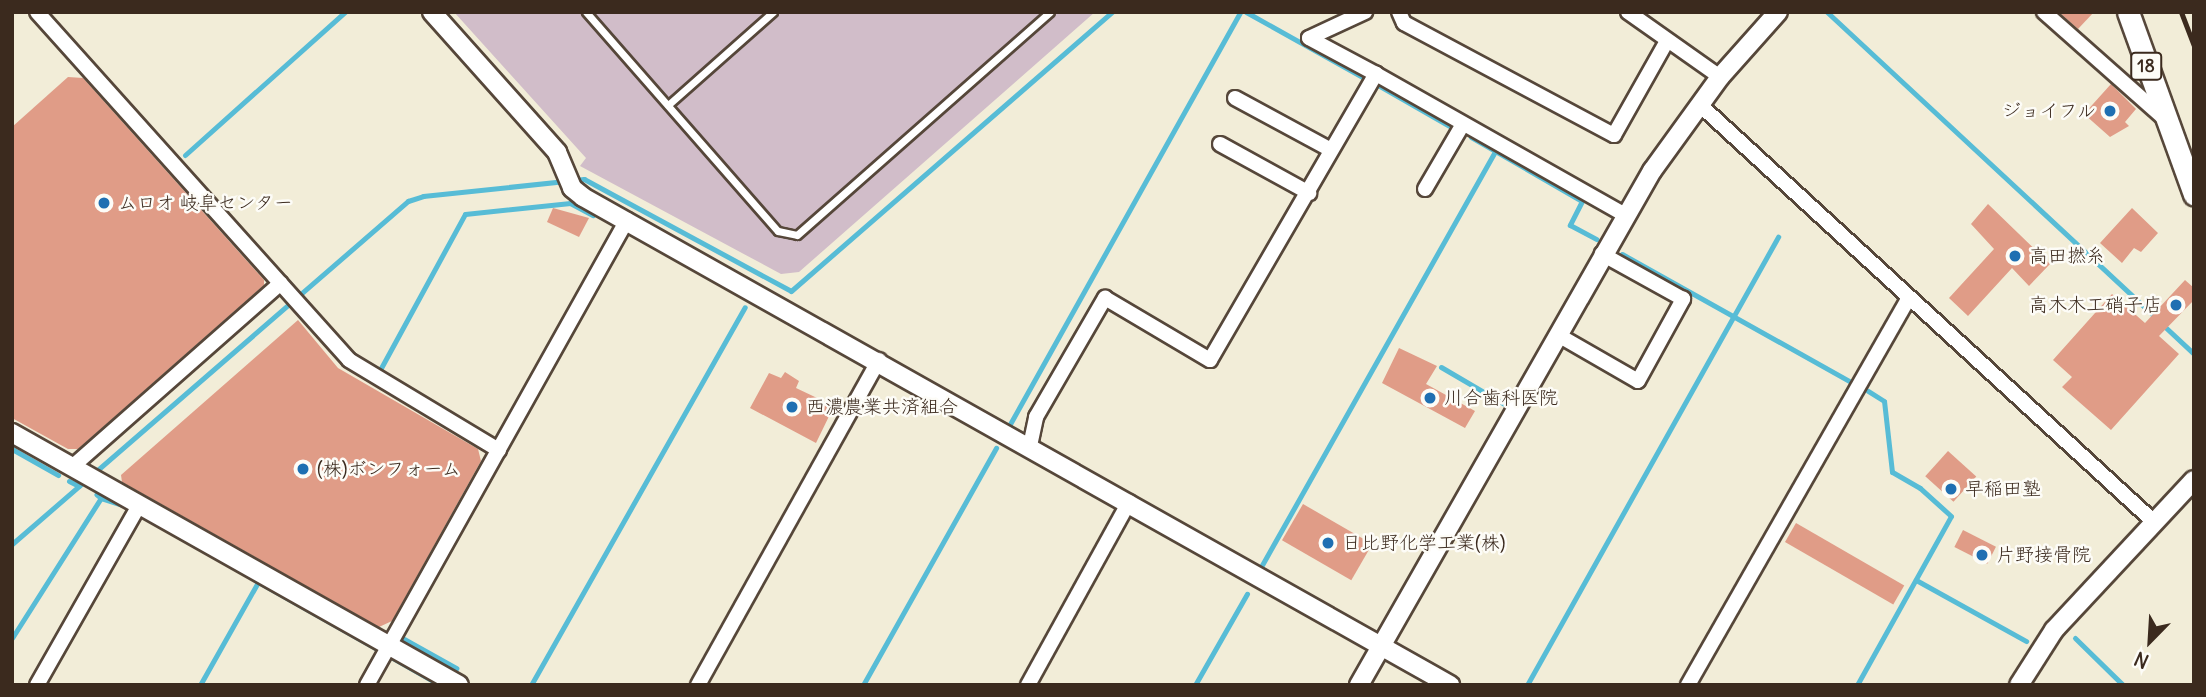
<!DOCTYPE html>
<meta charset="utf-8">
<style>
body{margin:0}
#map{position:relative;width:2206px;height:697px;overflow:hidden;background:#f2edd8;font-family:Delius,"Klee One",sans-serif}
div>[style]{position:absolute}
.industrial>*{inset:0;background:#d1bdc9}
.stream>*{height:5px;margin:-2.5px;padding:0 2.5px;transform-origin:2.5px;border-radius:2.5px;background:#57bcd6}
.building>*{inset:0;background:#e09c87;transform-origin:0 0}
.roads{filter:drop-shadow(2px 0 #56473a) drop-shadow(-2px 0 #56473a) drop-shadow(0 2px #56473a) drop-shadow(0 -2px #56473a)}
.service>*{height:7px;margin:-3.5px;padding:0 3.5px;transform-origin:3.5px;border-radius:3.5px;background:#fff}
.minor>*{height:14px;margin:-7px;padding:0 7px;transform-origin:7px;border-radius:7px;background:#fff}
.tertiary>*{height:18px;margin:-9px;padding:0 9px;transform-origin:9px;border-radius:9px;background:#fff}
.primary>*{height:21px;margin:-10.5px;padding:0 10.5px;transform-origin:10.5px;border-radius:10.5px;background:#fff}
.rail>*{height:5px;margin:-2.5px;padding:0 2.5px;transform-origin:2.5px;border-radius:2.5px;background:#3b2a1e}
.dots>*{width:19px;height:19px;translate:-50% -50%;box-sizing:border-box;border:4px solid #fdfcf7;border-radius:50%}
span{translate:-50% -50%;white-space:nowrap;text-align:center;line-height:1.15;-webkit-text-stroke:5px #fdfcf7;paint-order:stroke}
.shield-label span{padding:2px 5px;background:#fdfcf7;border:2px solid;border-radius:5px;-webkit-text-stroke-width:0}
.shield-label{font-size:18px;color:#3b2a1e;font-weight:700}
.poi-label{font-size:19px;color:#3b2a1e}
.right{translate:-100% -50%;text-align:right}
.left{translate:0 -50%;text-align:left}
.frame{position:absolute;inset:0;border:14px solid #3b2a1e;pointer-events:none}
.north{position:absolute;left:2115px;top:606px;width:70px;height:70px;-webkit-text-stroke:5px #fdfcf7;paint-order:stroke;rotate:204deg;font-size:19px;font-weight:700;line-height:28px;text-align:center;color:#3b2a1e}
.north::after{content:'';display:block;margin:auto;width:24px;height:32px;background:#3b2a1e;clip-path:polygon(50% 0,100% 100%,50% 72%,0 100%)}
</style>
<div id="map">
<div class="industrial">
<i style="clip-path:polygon(454px 12px,1095px 12px,799px 272px,781px 274px,580px 166px,586px 158px)"></i>
</div>
<div class="stream">
<i style="left:1246px;top:12px;width:137px;rotate:29.2deg"></i>
<i style="left:1827px;top:12px;width:449px;rotate:42.9deg"></i>
<i style="left:1378px;top:85px;width:84px;rotate:29.9deg"></i>
<i style="left:1471px;top:137px;width:128px;rotate:30deg"></i>
<i style="left:1582px;top:201px;width:27px;rotate:117deg"></i>
<i style="left:1570px;top:225px;width:30px;rotate:28deg"></i>
<i style="left:185px;top:155px;width:215px;rotate:-41.8deg"></i>
<i style="left:1622px;top:254px;width:262px;rotate:29.2deg"></i>
<i style="left:2163px;top:325px;width:42px;rotate:43.1deg"></i>
<i style="left:1441px;top:367px;width:73px;rotate:30.4deg"></i>
<i style="left:381px;top:368px;width:175px;rotate:-61.4deg"></i>
<i style="left:465px;top:214px;width:106px;rotate:-6deg"></i>
<i style="left:570px;top:203px;width:26px;rotate:28deg"></i>
<i style="left:1010px;top:424px;width:472px;rotate:-60.8deg"></i>
<i style="left:12px;top:449px;width:53px;rotate:29.5deg"></i>
<i style="left:69px;top:481px;width:11px;rotate:27deg"></i>
<i style="left:101px;top:498px;width:22px;rotate:18deg"></i>
<i style="left:12px;top:544px;width:524px;rotate:-40.9deg"></i>
<i style="left:408px;top:201px;width:16px;rotate:-18deg"></i>
<i style="left:423px;top:196px;width:162px;rotate:-6deg"></i>
<i style="left:584px;top:179px;width:235px;rotate:28.4deg"></i>
<i style="left:791px;top:291px;width:425px;rotate:-41deg"></i>
<i style="left:1262px;top:565px;width:474px;rotate:-60.6deg"></i>
<i style="left:255px;top:580px;width:140px;rotate:29.5deg"></i>
<i style="left:1916px;top:580px;width:126px;rotate:29deg"></i>
<i style="left:12px;top:638px;width:166px;rotate:-57.6deg"></i>
<i style="left:101px;top:498px;width:6px;rotate:-141deg"></i>
<i style="left:2075px;top:638px;width:67px;rotate:44.4deg"></i>
<i style="left:404px;top:639px;width:60px;rotate:29.1deg"></i>
<i style="left:393px;top:658px;width:54px;rotate:29.9deg"></i>
<i style="left:200px;top:685px;width:118px;rotate:-60.6deg"></i>
<i style="left:531px;top:685px;width:434px;rotate:-60.5deg"></i>
<i style="left:863px;top:685px;width:272px;rotate:-60.7deg"></i>
<i style="left:1195px;top:685px;width:105px;rotate:-60.3deg"></i>
<i style="left:1527px;top:685px;width:514px;rotate:-60.74deg"></i>
<i style="left:1857px;top:685px;width:193px;rotate:-60.9deg"></i>
<i style="left:1951px;top:516px;width:42px;rotate:-137.9deg"></i>
<i style="left:1920px;top:488px;width:32px;rotate:-150deg"></i>
<i style="left:1892px;top:472px;width:71px;rotate:-96.4deg"></i>
<i style="left:1884px;top:401px;width:19px;rotate:-148deg"></i>
</div>
<div class="building">
<i style="clip-path:polygon(2059px 12px,2094px 12px,2078px 29px)"></i>
<i style="clip-path:polygon(68px 77px,83px 78px,264px 280px,264px 285px,78px 449px,68px 449px,12px 418px,12px 127px)"></i>
<i style="clip-path:polygon(2111px 84px,2136px 109px,2125px 122px,2129px 126px,2110px 137px,2084px 114px)"></i>
<i style="clip-path:polygon(1988px 204px,2050px 264px,2029px 286px,2012px 268px,1968px 316px,1949px 298px,1994px 249px,1971px 224px)"></i>
<i style="clip-path:polygon(553px 208px,589px 218px,579px 237px,547px 222px)"></i>
<i style="clip-path:polygon(2132px 208px,2158px 233px,2141px 252px,2134px 248px,2122px 263px,2100px 243px)"></i>
<i style="clip-path:polygon(2185px 280px,2194px 288px,2194px 300px,2159px 336px,2179px 354px,2111px 430px,2062px 387px,2072px 377px,2053px 360px,2112px 294px,2145px 323px)"></i>
<i style="clip-path:polygon(298px 320px,338px 368px,478px 449px,481px 461px,392px 621px,379px 627px,122px 482px,121px 475px)"></i>
<i style="clip-path:polygon(1399px 348px,1437px 366px,1426px 384px,1475px 411px,1465px 428px,1382px 383px)"></i>
<i style="clip-path:polygon(785px 372px,799px 381px,796px 388px,834px 406px,816px 443px,750px 408px,769px 373px,781px 378px)"></i>
<i style="left:1948px;top:451px;width:38px;height:34px;rotate:42deg"></i>
<i style="left:1303px;top:504px;width:80px;height:42px;rotate:30deg"></i>
<i style="left:1796px;top:523px;width:125px;height:22px;rotate:30deg"></i>
<i style="left:1963px;top:530px;width:37px;height:19px;rotate:27deg"></i>
</div>
<div class="roads">
<div class="service">
<i style="left:586px;top:12px;width:291px;rotate:48.8deg"></i>
<i style="left:778px;top:231px;width:19px;rotate:12deg"></i>
<i style="left:797px;top:235px;width:337px;rotate:-41.4deg"></i>
<i style="left:668px;top:105px;width:140px;rotate:-41.5deg"></i>
</div>
<div class="minor">
<i style="left:37px;top:12px;width:467px;rotate:48.1deg"></i>
<i style="left:349px;top:360px;width:175px;rotate:31deg"></i>
<i style="left:1399px;top:12px;width:12px;rotate:66deg"></i>
<i style="left:1404px;top:23px;width:238px;rotate:28.1deg"></i>
<i style="left:1614px;top:135px;width:108px;rotate:-60.6deg"></i>
<i style="left:1628px;top:12px;width:113px;rotate:35.2deg"></i>
<i style="left:2044px;top:12px;width:162px;rotate:41.5deg"></i>
<i style="left:1376px;top:74px;width:286px;rotate:29.5deg"></i>
<i style="left:1235px;top:98px;width:109px;rotate:28.4deg"></i>
<i style="left:1699px;top:104px;width:618px;rotate:42.57deg"></i>
<i style="left:1220px;top:144px;width:102px;rotate:28.8deg"></i>
<i style="left:1425px;top:189px;width:75px;rotate:-59.7deg"></i>
<i style="left:1558px;top:335px;width:92px;rotate:29.9deg"></i>
<i style="left:1638px;top:381px;width:94px;rotate:-61.2deg"></i>
<i style="left:1683px;top:299px;width:93px;rotate:-150.9deg"></i>
<i style="left:1030px;top:446px;width:30px;rotate:-78deg"></i>
<i style="left:1036px;top:417px;width:138px;rotate:-59.9deg"></i>
<i style="left:1105px;top:298px;width:122px;rotate:30.6deg"></i>
<i style="left:1210px;top:360px;width:331px;rotate:-59.9deg"></i>
<i style="left:1376px;top:74px;width:76px;rotate:-151.8deg"></i>
<i style="left:1309px;top:38px;width:62px;rotate:-24.9deg"></i>
<i style="left:72px;top:467px;width:278px;rotate:-41.4deg"></i>
<i style="left:37px;top:685px;width:208px;rotate:-60.4deg"></i>
<i style="left:367px;top:685px;width:533px;rotate:-60.79deg"></i>
<i style="left:698px;top:685px;width:372px;rotate:-60.9deg"></i>
<i style="left:1028px;top:685px;width:209px;rotate:-61.1deg"></i>
<i style="left:1688px;top:685px;width:446px;rotate:-60.3deg"></i>
</div>
<div class="tertiary">
<i style="left:432px;top:12px;width:188px;rotate:48.2deg"></i>
<i style="left:557px;top:152px;width:39px;rotate:67deg"></i>
<i style="left:572px;top:188px;width:14px;rotate:39deg"></i>
<i style="left:583px;top:197px;width:995px;rotate:29.37deg"></i>
<i style="left:12px;top:433px;width:513px;rotate:29.41deg"></i>
<i style="left:1359px;top:685px;width:592px;rotate:-60.32deg"></i>
<i style="left:1652px;top:171px;width:116px;rotate:-54.1deg"></i>
<i style="left:1720px;top:77px;width:87px;rotate:-48.3deg"></i>
<i style="left:2019px;top:685px;width:65px;rotate:-57.5deg"></i>
<i style="left:2054px;top:630px;width:205px;rotate:-47deg"></i>
</div>
<div class="primary">
<i style="left:2128px;top:12px;width:194px;rotate:70.1deg"></i>
</div>
</div>
<div class="rail">
<i style="left:2181px;top:12px;width:36px;rotate:69deg"></i>
</div>
<div class="dots">
<i style="left:2110px;top:111px;background:#1f6fb2"></i>
<i style="left:104px;top:203px;background:#1f6fb2"></i>
<i style="left:2015px;top:256px;background:#1f6fb2"></i>
<i style="left:2176px;top:305px;background:#1f6fb2"></i>
<i style="left:1430px;top:398px;background:#1f6fb2"></i>
<i style="left:792px;top:407px;background:#1f6fb2"></i>
<i style="left:303px;top:469px;background:#1f6fb2"></i>
<i style="left:1951px;top:489px;background:#1f6fb2"></i>
<i style="left:1328px;top:543px;background:#1f6fb2"></i>
<i style="left:1982px;top:555px;background:#1f6fb2"></i>
</div>
<div class="shield-label">
<span style="left:2146px;top:66px">18</span>
</div>
<div class="poi-label">
<span class="right" style="left:2096px;top:111px">ジョイフル</span>
<span class="left" style="left:118px;top:203px">ムロオ 岐阜センター</span>
<span class="left" style="left:2029px;top:256px">高田撚糸</span>
<span class="right" style="left:2162px;top:305px">高木木工硝子店</span>
<span class="left" style="left:1444px;top:398px">川合歯科医院</span>
<span class="left" style="left:806px;top:407px">西濃農業共済組合</span>
<span class="left" style="left:317px;top:469px">(株)ボンフォーム</span>
<span class="left" style="left:1965px;top:489px">早稲田塾</span>
<span class="left" style="left:1342px;top:543px">日比野化学工業(株)</span>
<span class="left" style="left:1996px;top:555px">片野接骨院</span>
</div>
<div class="frame"></div>
<div class="north">N</div>
</div>
